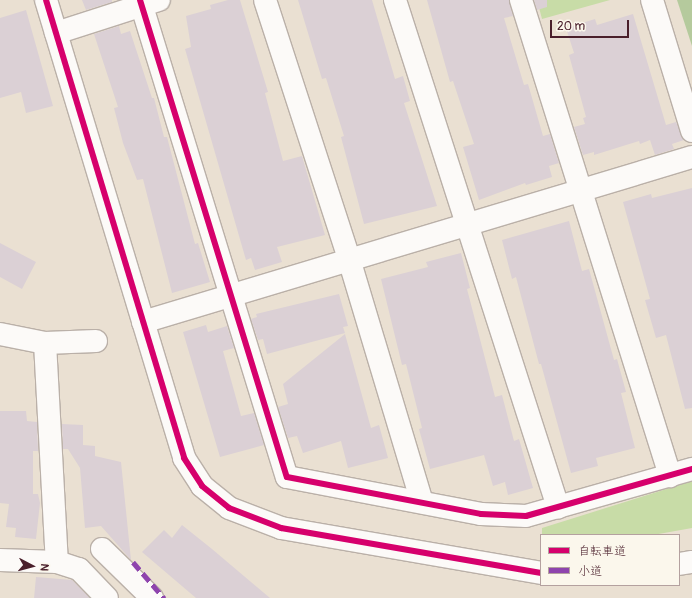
<!DOCTYPE html>
<meta charset="utf-8">
<style>
body{margin:0}
#map{position:relative;width:692px;height:598px;overflow:hidden;background:#eae0d2;font-family:Pangolin,"Klee One",sans-serif}
div>[style]{position:absolute}
.green>*{inset:0;background:#c8dca7}
.forest>*{inset:0;background:#b5ca9d}
.building>*{inset:0;background:#dbd0d5}
.roads{filter:drop-shadow(1px 0 #bab0a8) drop-shadow(-1px 0 #bab0a8) drop-shadow(0 1px #bab0a8) drop-shadow(0 -1px #bab0a8)}
.minor>*{height:22px;margin:-11px;padding:0 11px;transform-origin:11px;border-radius:11px;background:#fcfaf8}
.quiet>*{height:5px;margin-top:-2.5px;transform-origin:0;background:repeating-linear-gradient(90deg,#8e44ad 0 10px,transparent 0 15px)}
.cycleway>*{height:6px;margin:-3px;padding:0 3px;transform-origin:3px;border-radius:3px;background:#d6006c}
span{translate:-50% -50%;white-space:nowrap;text-align:center;line-height:1.15;-webkit-text-stroke:3px #fbf7ec;paint-order:stroke}
.legend{position:absolute;left:540px;top:534px;width:140px;height:52px;box-sizing:border-box;background:#fbf7ec;border:1px solid #b4a19f;margin:0;padding:5px 7px;list-style:none;font-size:12px;color:#4a1f2b}
.legend li{display:flex;align-items:center;gap:8px;height:20px}
.legend b{width:20px;border:1px solid #b4a19f}
.north{position:absolute;left:12px;top:546px;width:40px;height:40px;-webkit-text-stroke:3px #fbf7ec;paint-order:stroke;rotate:96deg;font-size:11px;font-weight:700;line-height:16px;text-align:center;color:#4a1f2b}
.north::after{content:'';display:block;margin:auto;width:14px;height:18px;background:#4a1f2b;clip-path:polygon(50% 0,100% 100%,50% 72%,0 100%)}
.scale{position:absolute;left:550px;top:20px;width:79px;height:18px;box-sizing:border-box;border:2px solid #4a1f2b;border-top:0;padding-left:5px;font-size:12px;line-height:14px;white-space:nowrap;color:#4a1f2b;-webkit-text-stroke:3px #fbf7ec;paint-order:stroke}
</style>
<div id="map">
<div class="green">
<i style="clip-path:polygon(537px 0,610px 0,542px 19px)"></i>
<i style="clip-path:polygon(692px 481px,692px 528px,653px 535px,542px 535px,542px 528px)"></i>
</div>
<div class="forest">
<i style="clip-path:polygon(677px 0,692px 0,692px 46px)"></i>
</div>
<div class="building">
<i style="clip-path:polygon(82px 0,112px 0,112px 2px,86px 10px)"></i>
<i style="clip-path:polygon(228px 0,240px 0,268px 92px,265px 93px,283px 161px,302px 156px,325px 235px,277px 247px,282px 262px,255px 270px,251px 258px,246px 260px,185px 49px,191px 47px,186px 16px,211px 9px,210px 5px)"></i>
<i style="clip-path:polygon(298px 0,372px 0,395px 79px,403px 76px,410px 101px,404px 103px,437px 206px,364px 224px,341px 137px,344px 136px,326px 78px,322px 79px)"></i>
<i style="clip-path:polygon(427px 0,509px 0,513px 16px,504px 18px,524px 85px,528px 84px,543px 136px,550px 134px,559px 163px,549px 166px,552px 177px,526px 185px,525px 183px,479px 200px,463px 147px,474px 144px,453px 81px,450px 82px)"></i>
<i style="clip-path:polygon(534px 0,547px 0,547px 7px,537px 10px)"></i>
<i style="clip-path:polygon(26px 10px,53px 106px,26px 113px,21px 92px,0 98px,0 18px)"></i>
<i style="clip-path:polygon(633px 14px,666px 125px,676px 122px,684px 140px,672px 144px,674px 149px,655px 155px,650px 140px,640px 144px,639px 141px,594px 155px,594px 152px,583px 155px,574px 127px,585px 124px,583px 118px,586px 117px,569px 55px,574px 53px,566px 28px,595px 19px,597px 25px)"></i>
<i style="clip-path:polygon(119px 26px,121px 34px,130px 31px,152px 98px,154px 98px,164px 137px,167px 137px,195px 244px,198px 243px,210px 282px,172px 293px,143px 179px,137px 180px,123px 143px,114px 108px,118px 107px,94px 34px)"></i>
<i style="clip-path:polygon(692px 188px,692px 408px,685px 409px,666px 335px,656px 338px,645px 300px,650px 299px,623px 202px,651px 194px,652px 198px)"></i>
<i style="clip-path:polygon(569px 221px,582px 271px,589px 269px,614px 360px,617px 359px,626px 392px,621px 393px,635px 448px,596px 458px,598px 466px,571px 473px,541px 364px,539px 364px,516px 277px,512px 279px,502px 240px)"></i>
<i style="clip-path:polygon(0 243px,36px 262px,22px 289px,0 277px)"></i>
<i style="clip-path:polygon(461px 253px,470px 288px,467px 289px,495px 397px,502px 395px,514px 441px,519px 439px,533px 488px,508px 495px,505px 482px,493px 486px,484px 455px,430px 469px,419px 429px,422px 428px,406px 364px,402px 365px,381px 279px,428px 267px,426px 262px)"></i>
<i style="clip-path:polygon(339px 294px,348px 326px,343px 327px,345px 333px,267px 354px,263px 339px,258px 340px,251px 319px,257px 317px,256px 314px)"></i>
<i style="clip-path:polygon(206px 325px,208px 332px,227px 326px,234px 348px,223px 351px,241px 416px,254px 413px,264px 445px,220px 457px,183px 332px)"></i>
<i style="clip-path:polygon(345px 334px,371px 428px,379px 425px,388px 458px,348px 468px,341px 441px,303px 453px,297px 436px,288px 438px,278px 407px,288px 404px,283px 384px)"></i>
<i style="clip-path:polygon(0 411px,26px 411px,27px 421px,37px 422px,38px 451px,33px 451px,33px 494px,38px 494px,40px 503px,36px 539px,15px 537px,16px 528px,6px 527px,9px 504px,0 503px)"></i>
<i style="clip-path:polygon(62px 424px,83px 425px,83px 445px,95px 446px,95px 456px,121px 462px,131px 560px,101px 526px,85px 528px,80px 468px,68px 449px,63px 449px)"></i>
<i style="clip-path:polygon(182px 525px,212px 549px,270px 598px,196px 598px,142px 552px,164px 530px,172px 538px)"></i>
<i style="clip-path:polygon(36px 577px,72px 580px,90px 598px,34px 598px)"></i>
</div>
<div class="roads">
<div class="minor">
<i style="left:46px;top:0;width:478px;rotate:73.2deg"></i>
<i style="left:184px;top:458px;width:33px;rotate:57deg"></i>
<i style="left:202px;top:486px;width:35px;rotate:39deg"></i>
<i style="left:229px;top:508px;width:56px;rotate:21deg"></i>
<i style="left:281px;top:528px;width:264px;rotate:9.8deg"></i>
<i style="left:140px;top:0;width:499px;rotate:72.9deg"></i>
<i style="left:287px;top:477px;width:197px;rotate:10.8deg"></i>
<i style="left:481px;top:514px;width:45px;rotate:2.5deg"></i>
<i style="left:526px;top:516px;width:173px;rotate:-15.8deg"></i>
<i style="left:265px;top:0;width:272px;rotate:72deg"></i>
<i style="left:349px;top:259px;width:254px;rotate:73.3deg"></i>
<i style="left:395px;top:0;width:533px;rotate:72.18deg"></i>
<i style="left:521px;top:0;width:499px;rotate:72.6deg"></i>
<i style="left:652px;top:0;width:137px;rotate:73deg"></i>
<i style="left:56px;top:33px;width:108px;rotate:-17.8deg"></i>
<i style="left:143px;top:322px;width:573px;rotate:-16.73deg"></i>
<i style="left:0;top:334px;width:46px;rotate:11.3deg"></i>
<i style="left:45px;top:343px;width:219px;rotate:86.9deg"></i>
<i style="left:45px;top:343px;width:51px;rotate:-2.2deg"></i>
<i style="left:102px;top:549px;width:70px;rotate:44.4deg"></i>
<i style="left:0;top:560px;width:57px;rotate:2deg"></i>
<i style="left:57px;top:562px;width:23px;rotate:18deg"></i>
<i style="left:79px;top:569px;width:40px;rotate:46deg"></i>
<i style="left:679px;top:564px;width:13px;rotate:-9deg"></i>
</div>
</div>
<div class="quiet">
<i style="left:133px;top:562px;width:48px;rotate:49.3deg"></i>
</div>
<div class="cycleway">
<i style="left:46px;top:0;width:478px;rotate:73.2deg"></i>
<i style="left:184px;top:458px;width:33px;rotate:57deg"></i>
<i style="left:202px;top:486px;width:35px;rotate:39deg"></i>
<i style="left:229px;top:508px;width:56px;rotate:21deg"></i>
<i style="left:281px;top:528px;width:264px;rotate:9.8deg"></i>
<i style="left:140px;top:0;width:499px;rotate:72.9deg"></i>
<i style="left:287px;top:477px;width:197px;rotate:10.8deg"></i>
<i style="left:481px;top:514px;width:45px;rotate:2.5deg"></i>
<i style="left:526px;top:516px;width:173px;rotate:-15.8deg"></i>
</div>
<ul class="legend">
<li><b style="height:5px;background:#d6006c"></b>自転車道</li>
<li><b style="height:5px;background:#8e44ad"></b>小道</li>
</ul>
<div class="north">N</div>
<div class="scale">20 m</div>
</div>
